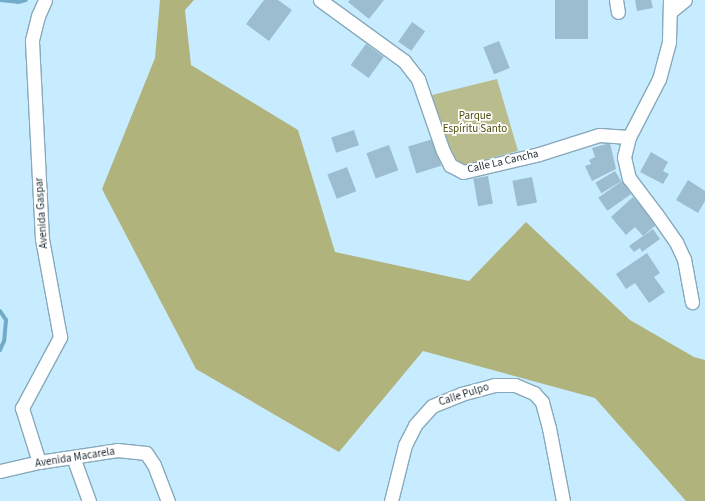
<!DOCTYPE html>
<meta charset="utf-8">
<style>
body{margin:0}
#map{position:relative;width:705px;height:501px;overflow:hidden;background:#c8ecff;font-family:"Source Sans 3",sans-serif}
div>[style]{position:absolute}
.green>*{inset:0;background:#b9bc8d}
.forest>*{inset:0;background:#b0b37c}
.stream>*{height:4px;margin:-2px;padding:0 2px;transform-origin:2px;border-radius:2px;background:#70abc8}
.building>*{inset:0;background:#9bbdcf;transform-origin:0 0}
.roads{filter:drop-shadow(1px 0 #87a9bb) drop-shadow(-1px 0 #87a9bb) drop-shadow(0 1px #87a9bb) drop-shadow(0 -1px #87a9bb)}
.minor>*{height:13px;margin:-6.5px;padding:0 6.5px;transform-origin:6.5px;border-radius:6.5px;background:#fff}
span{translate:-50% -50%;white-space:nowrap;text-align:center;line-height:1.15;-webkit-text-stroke:3.5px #fff;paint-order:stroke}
.park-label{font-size:11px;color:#4b4d09}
.street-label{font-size:11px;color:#1f2d34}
</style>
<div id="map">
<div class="green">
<i style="clip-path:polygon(497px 79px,518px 151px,464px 165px,457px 162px,450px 155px,432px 95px)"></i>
</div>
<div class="forest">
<i style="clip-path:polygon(160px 0,194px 0,185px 10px,191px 65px,298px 130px,335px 252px,469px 281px,526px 222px,630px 320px,694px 357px,705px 360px,705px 501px,686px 501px,595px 398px,423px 351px,339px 452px,196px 369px,102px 189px,155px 58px)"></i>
</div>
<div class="stream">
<i style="left:0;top:0;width:18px;rotate:6deg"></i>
<i style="left:18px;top:2px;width:8px;rotate:-14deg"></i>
<i style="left:0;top:311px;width:11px;rotate:56deg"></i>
<i style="left:6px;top:320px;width:21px;rotate:95deg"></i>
<i style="left:4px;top:341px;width:10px;rotate:114deg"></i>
</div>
<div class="building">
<i style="clip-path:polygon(264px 0,278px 0,292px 10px,269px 41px,246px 24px)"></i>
<i style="clip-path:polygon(350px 0,384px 0,369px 19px,348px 2px)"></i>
<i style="left:555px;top:0;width:33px;height:39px"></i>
<i style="clip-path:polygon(635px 0,651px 0,653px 8px,637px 11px)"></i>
<i style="left:412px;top:22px;width:16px;height:24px;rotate:35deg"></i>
<i style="left:499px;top:41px;width:29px;height:17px;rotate:68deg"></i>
<i style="left:366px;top:44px;width:22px;height:26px;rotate:36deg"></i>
<i style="left:354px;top:130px;width:16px;height:24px;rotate:72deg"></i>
<i style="left:433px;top:139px;width:28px;height:26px;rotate:73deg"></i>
<i style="clip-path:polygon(610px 143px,616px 169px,592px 181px,585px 166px,591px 164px,589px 160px,595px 157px,592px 148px)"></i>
<i style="left:389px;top:145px;width:27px;height:24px;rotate:70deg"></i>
<i style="clip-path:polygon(651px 152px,668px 162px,663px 171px,669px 174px,663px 184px,640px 172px)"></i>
<i style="left:347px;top:167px;width:26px;height:21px;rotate:69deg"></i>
<i style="left:615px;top:171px;width:12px;height:23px;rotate:59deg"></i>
<i style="left:488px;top:176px;width:28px;height:15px;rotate:80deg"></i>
<i style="left:532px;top:177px;width:26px;height:20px;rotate:79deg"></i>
<i style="clip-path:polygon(688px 180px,705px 191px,705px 201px,698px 213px,676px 200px)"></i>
<i style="left:622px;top:181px;width:16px;height:29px;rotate:55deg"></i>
<i style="clip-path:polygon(633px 197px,657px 224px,643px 236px,635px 227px,626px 235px,611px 217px)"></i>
<i style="clip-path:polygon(653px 229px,660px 239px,642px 252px,640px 248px,634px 252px,629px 246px)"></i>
<i style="clip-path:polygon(647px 253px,660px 273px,654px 277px,665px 292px,649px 303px,635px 283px,626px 289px,616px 274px)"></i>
</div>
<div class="roads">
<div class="minor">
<i style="left:320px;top:0;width:104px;rotate:36deg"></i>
<i style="left:404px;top:61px;width:23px;rotate:52deg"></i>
<i style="left:418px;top:79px;width:76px;rotate:70.9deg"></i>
<i style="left:443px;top:151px;width:16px;rotate:63deg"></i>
<i style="left:450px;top:165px;width:15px;rotate:28deg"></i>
<i style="left:463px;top:172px;width:78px;rotate:-13.3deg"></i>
<i style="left:539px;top:154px;width:63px;rotate:-17.6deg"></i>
<i style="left:599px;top:135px;width:30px;rotate:4deg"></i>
<i style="left:616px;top:0;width:12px;rotate:81deg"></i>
<i style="left:670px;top:0;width:42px;rotate:91.4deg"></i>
<i style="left:669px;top:42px;width:38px;rotate:105deg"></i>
<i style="left:659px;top:79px;width:65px;rotate:117.3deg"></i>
<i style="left:629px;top:137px;width:21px;rotate:104deg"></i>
<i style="left:624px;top:157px;width:22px;rotate:77deg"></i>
<i style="left:629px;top:178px;width:46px;rotate:52.9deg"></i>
<i style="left:657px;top:215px;width:33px;rotate:55deg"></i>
<i style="left:676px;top:242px;width:19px;rotate:65deg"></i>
<i style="left:684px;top:259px;width:44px;rotate:79.5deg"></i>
<i style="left:670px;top:12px;width:19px;rotate:-39deg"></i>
<i style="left:73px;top:457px;width:47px;rotate:70deg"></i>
<i style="left:39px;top:462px;width:57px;rotate:-107.5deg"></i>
<i style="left:22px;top:408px;width:81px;rotate:-61.8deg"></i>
<i style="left:60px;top:337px;width:100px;rotate:-100.4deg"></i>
<i style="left:42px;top:239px;width:199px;rotate:-92.9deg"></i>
<i style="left:32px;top:40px;width:25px;rotate:-76deg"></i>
<i style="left:38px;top:16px;width:17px;rotate:-66deg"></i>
<i style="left:0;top:471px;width:40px;rotate:-13deg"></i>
<i style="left:39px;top:462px;width:79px;rotate:-8.7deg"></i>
<i style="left:117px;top:450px;width:29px;rotate:6deg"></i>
<i style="left:146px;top:453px;width:14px;rotate:56deg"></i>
<i style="left:154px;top:465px;width:39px;rotate:69deg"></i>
<i style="left:391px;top:501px;width:58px;rotate:-76deg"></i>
<i style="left:405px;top:445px;width:22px;rotate:-63deg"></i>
<i style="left:415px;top:425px;width:25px;rotate:-48deg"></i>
<i style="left:432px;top:406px;width:31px;rotate:-22deg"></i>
<i style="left:461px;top:394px;width:34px;rotate:-15deg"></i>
<i style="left:494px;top:385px;width:21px"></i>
<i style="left:515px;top:385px;width:21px;rotate:23deg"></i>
<i style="left:534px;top:393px;width:12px;rotate:48deg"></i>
<i style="left:542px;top:402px;width:27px;rotate:75deg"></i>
<i style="left:549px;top:428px;width:74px;rotate:79.1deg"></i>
</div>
</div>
<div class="park-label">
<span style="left:475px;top:123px">Parque<br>Espíritu Santo</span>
</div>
<div class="street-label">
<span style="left:503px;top:162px;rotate:-13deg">Calle La Cancha</span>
<span style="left:42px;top:213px;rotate:-94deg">Avenida Gaspar</span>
<span style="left:464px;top:395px;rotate:-18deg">Calle Pulpo</span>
<span style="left:75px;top:458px;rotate:-9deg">Avenida Macarela</span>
</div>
</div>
